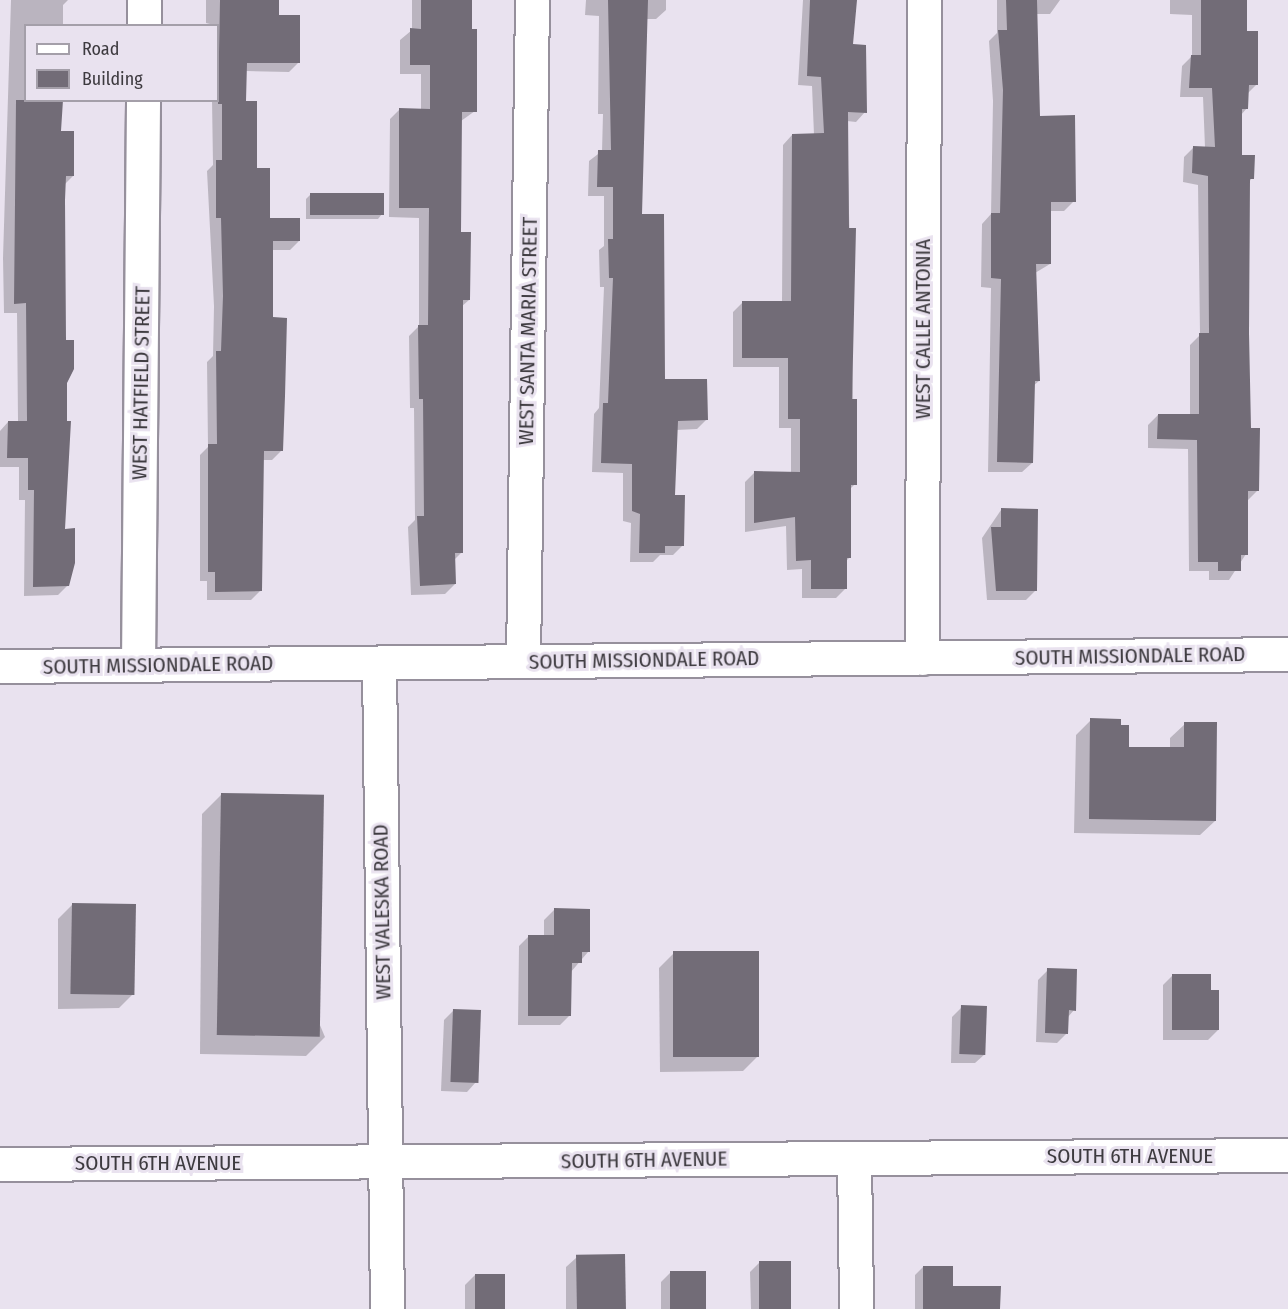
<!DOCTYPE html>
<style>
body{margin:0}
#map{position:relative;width:1288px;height:1309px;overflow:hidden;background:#e9e2ef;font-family:"Fira Sans Condensed",sans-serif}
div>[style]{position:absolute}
.shadow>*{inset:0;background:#0003}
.building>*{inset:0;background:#726c77;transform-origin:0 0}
.roads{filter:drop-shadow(2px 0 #96909c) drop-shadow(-2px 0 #96909c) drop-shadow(0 2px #96909c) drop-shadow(0 -2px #96909c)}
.street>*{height:33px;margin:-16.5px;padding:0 16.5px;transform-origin:16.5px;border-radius:16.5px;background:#fff}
.secondary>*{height:33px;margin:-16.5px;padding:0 16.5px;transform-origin:16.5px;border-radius:16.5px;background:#fff}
span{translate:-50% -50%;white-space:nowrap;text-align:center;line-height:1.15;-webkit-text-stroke:6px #e9e2ef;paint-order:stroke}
.street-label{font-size:21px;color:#3d3a3f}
.legend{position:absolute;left:24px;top:24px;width:195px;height:78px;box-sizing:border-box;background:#e9e2ef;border:2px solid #a49fa9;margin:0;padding:8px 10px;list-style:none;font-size:18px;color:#3d3a3f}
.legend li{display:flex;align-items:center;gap:12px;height:30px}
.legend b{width:30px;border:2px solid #a49fa9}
</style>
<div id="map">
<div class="shadow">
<i style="clip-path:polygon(11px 0,68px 0,63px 5px,63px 26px,26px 26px,26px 100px,60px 133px,73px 176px,65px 184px,64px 530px,68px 585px,58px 595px,24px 596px,25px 500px,19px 500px,19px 467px,0 467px,0 431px,8px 422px,18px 422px,17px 313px,4px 313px,3px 258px)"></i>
<i style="clip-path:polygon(206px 0,277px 0,278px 16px,298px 63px,289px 72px,246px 71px,245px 102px,255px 170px,269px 220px,299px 241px,290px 250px,272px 250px,271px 319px,281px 451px,272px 460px,262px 460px,260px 591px,251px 600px,207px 600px,207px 581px,200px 581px,200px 455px,208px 447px,207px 362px,213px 356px,214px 306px,207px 171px,213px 165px,212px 100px,218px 100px,218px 26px,206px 23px)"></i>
<i style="clip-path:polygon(412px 0,469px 0,475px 111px,461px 121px,460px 234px,469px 300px,461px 307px,461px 553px,454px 560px,455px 584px,445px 594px,411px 595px,408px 527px,415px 520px,414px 408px,410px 408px,409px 336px,419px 326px,419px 218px,389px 217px,390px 119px,400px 109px,421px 110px,421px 74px,400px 74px,400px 40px,412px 30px)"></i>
<i style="clip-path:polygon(586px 0,666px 0,666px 10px,656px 19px,647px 19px,640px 216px,663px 380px,706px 420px,697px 429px,676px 430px,674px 496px,683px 545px,673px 555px,660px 555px,653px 562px,630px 562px,631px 523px,623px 521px,623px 473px,592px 472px,594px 414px,599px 408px,604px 287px,600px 287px,599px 250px,604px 246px,604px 196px,588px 196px,589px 161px,602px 151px,603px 114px,598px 114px,599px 16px,585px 15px)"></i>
<i style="clip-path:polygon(803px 0,855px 0,851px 46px,865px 112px,856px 122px,847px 121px,855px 484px,849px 490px,850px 557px,845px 562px,846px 588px,836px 598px,802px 598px,802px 569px,787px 570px,786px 526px,745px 532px,745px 482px,754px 473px,791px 474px,791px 428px,779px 428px,779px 367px,733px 367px,733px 312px,743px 302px,782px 302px,783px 145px,792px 135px,814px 135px,812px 86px,798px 85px)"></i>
<i style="clip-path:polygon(997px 0,1060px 0,1050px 14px,1036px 14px,1039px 118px,1074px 201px,1064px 211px,1050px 211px,1050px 264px,1035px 273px,1039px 381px,1033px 386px,1032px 463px,1022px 472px,988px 472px,991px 288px,981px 287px,982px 224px,991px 214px,993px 101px,989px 41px,997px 33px)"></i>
<i style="clip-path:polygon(1170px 0,1245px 0,1245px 32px,1257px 84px,1248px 93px,1247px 108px,1241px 115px,1241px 156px,1252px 178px,1249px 182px,1247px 333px,1249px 429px,1258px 490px,1248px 500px,1246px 554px,1229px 580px,1209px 580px,1209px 571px,1189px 571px,1188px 449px,1148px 448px,1148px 425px,1158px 415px,1190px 416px,1190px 345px,1200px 335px,1198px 185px,1183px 182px,1184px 157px,1194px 147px,1205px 148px,1203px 97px,1180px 97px,1182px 66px,1192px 56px,1192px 15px,1170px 14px)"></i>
<i style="clip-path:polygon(310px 195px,382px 214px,378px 219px,306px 219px,306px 199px)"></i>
<i style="clip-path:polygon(1001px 510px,1036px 590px,1026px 600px,987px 600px,982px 538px)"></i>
<i style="clip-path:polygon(1091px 720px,1127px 749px,1170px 749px,1170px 738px,1185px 724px,1215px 821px,1200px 835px,1074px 833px,1076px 735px)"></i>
<i style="clip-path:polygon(222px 794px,325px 1037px,306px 1056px,200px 1054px,202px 814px)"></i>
<i style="clip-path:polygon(73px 904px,134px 993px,119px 1008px,58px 1009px,58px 919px)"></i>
<i style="clip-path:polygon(554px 910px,588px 952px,570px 973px,570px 1015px,560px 1025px,518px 1025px,519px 946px,529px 936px,544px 936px,544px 920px)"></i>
<i style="clip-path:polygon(674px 953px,758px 1056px,743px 1071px,660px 1072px,659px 968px)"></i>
<i style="clip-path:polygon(1048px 970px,1074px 1010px,1068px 1017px,1067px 1033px,1057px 1043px,1036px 1042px,1038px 980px)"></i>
<i style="clip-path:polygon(1173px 975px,1210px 991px,1218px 1030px,1208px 1040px,1163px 1040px,1163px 985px)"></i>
<i style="clip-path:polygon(962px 1007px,985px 1054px,975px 1063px,951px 1063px,952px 1017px)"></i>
<i style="clip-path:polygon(454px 1010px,476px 1082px,467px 1092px,441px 1091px,444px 1020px)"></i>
<i style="clip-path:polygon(576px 1258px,625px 1309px,566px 1309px,566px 1267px)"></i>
<i style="clip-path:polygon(760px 1262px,790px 1309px,751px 1309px,750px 1272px)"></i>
<i style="clip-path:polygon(923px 1267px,952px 1288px,999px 1309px,915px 1309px,915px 1275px)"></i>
<i style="clip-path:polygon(671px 1272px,704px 1309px,661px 1309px,661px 1282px)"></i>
<i style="clip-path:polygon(475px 1275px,503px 1309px,465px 1309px,465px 1285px)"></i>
</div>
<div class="building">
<i style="clip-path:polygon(220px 0,279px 0,279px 15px,300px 15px,300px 63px,247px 63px,246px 101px,257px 101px,257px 168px,270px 168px,270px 218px,300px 218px,300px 241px,273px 241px,273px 317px,287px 318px,285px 396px,283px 451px,264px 451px,262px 591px,215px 592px,215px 572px,208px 572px,208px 444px,217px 444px,216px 351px,221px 351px,223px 296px,221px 218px,216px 218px,216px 160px,222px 160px,222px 104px,218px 104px)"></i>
<i style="clip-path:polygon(421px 0,472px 0,472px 29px,477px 29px,477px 112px,462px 112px,461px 232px,471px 232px,470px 300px,463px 300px,463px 553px,455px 553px,456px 584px,420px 586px,417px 516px,424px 516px,423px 399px,419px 399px,418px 325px,428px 325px,429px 208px,399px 208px,399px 108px,430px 109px,430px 65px,410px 65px,410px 28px,421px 29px)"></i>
<i style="clip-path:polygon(608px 0,648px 0,642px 214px,664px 214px,665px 379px,707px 379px,708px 420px,678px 421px,675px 495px,685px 495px,684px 546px,665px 546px,665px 553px,639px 553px,640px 514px,632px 511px,632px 464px,601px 463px,603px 403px,608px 403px,613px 278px,609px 278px,608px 239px,613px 239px,613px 187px,597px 187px,598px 150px,611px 150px)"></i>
<i style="clip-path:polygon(810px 0,857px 0,853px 44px,866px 45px,867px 113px,848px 112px,849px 228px,856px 228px,852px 399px,857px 399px,857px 485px,851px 485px,851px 558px,847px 558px,847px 589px,811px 589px,811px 560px,796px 561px,795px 517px,754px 523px,754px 471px,800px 472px,800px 419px,788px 419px,788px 358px,742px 358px,742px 301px,791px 301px,792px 134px,824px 133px,821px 77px,807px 76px)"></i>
<i style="clip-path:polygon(1006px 0,1037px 0,1040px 116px,1075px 115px,1076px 202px,1051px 202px,1051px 264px,1036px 264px,1040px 381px,1035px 381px,1033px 463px,997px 462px,1001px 279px,991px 278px,991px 213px,1000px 213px,1003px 90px,998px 30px,1007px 30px)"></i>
<i style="clip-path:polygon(1201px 0,1247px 0,1247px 31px,1258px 31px,1258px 85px,1249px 85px,1248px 109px,1242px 109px,1242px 155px,1255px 155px,1254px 179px,1250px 179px,1249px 333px,1251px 428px,1260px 428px,1259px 491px,1248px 491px,1248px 555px,1241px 555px,1241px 571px,1218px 571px,1218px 562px,1198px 562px,1197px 440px,1157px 439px,1158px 414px,1199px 414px,1199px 333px,1209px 333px,1208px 176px,1192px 173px,1193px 146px,1215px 147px,1212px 88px,1189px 88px,1191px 55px,1201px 55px)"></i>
<i style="clip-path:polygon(16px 100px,63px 100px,61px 131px,74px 131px,74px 176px,66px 176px,65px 200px,66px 340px,74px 340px,74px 369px,67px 383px,67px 421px,71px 421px,65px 529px,75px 528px,75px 563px,69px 586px,33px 587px,34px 490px,28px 490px,28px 458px,7px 458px,8px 421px,27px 421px,26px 303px,14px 304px)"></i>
<i style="left:310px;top:193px;width:74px;height:22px"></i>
<i style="clip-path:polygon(1001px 508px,1038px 509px,1037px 591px,996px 591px,991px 527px,1001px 527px)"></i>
<i style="clip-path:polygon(1090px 718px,1121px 719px,1121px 725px,1129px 725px,1129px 747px,1184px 747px,1184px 722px,1217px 722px,1216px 821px,1089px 819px)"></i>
<i style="left:221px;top:793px;width:103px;height:242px;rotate:1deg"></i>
<i style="left:72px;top:903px;width:64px;height:91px;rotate:1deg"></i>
<i style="clip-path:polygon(554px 908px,590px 909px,590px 952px,582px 952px,582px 963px,572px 963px,571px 1016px,528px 1016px,528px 935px,554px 935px)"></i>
<i style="left:759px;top:951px;width:106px;height:86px;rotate:90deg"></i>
<i style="clip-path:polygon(1047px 968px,1077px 969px,1076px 1011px,1069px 1010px,1068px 1034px,1045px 1033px)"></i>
<i style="clip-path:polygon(1172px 974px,1211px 974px,1211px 990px,1219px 990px,1219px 1030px,1172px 1030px)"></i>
<i style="left:961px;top:1005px;width:26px;height:49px;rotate:2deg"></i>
<i style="left:453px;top:1009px;width:28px;height:73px;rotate:2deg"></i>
<i style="left:625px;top:1254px;width:55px;height:49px;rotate:89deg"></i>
<i style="left:759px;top:1261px;width:32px;height:48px"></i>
<i style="clip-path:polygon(923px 1266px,953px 1266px,953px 1286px,1001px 1286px,1000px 1309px,923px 1309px)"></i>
<i style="left:670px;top:1271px;width:36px;height:38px"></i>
<i style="left:475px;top:1274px;width:30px;height:35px"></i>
</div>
<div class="roads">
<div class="street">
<i style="left:144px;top:26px;width:26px;rotate:-90deg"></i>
<i style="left:922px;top:658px;width:658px;rotate:-89.83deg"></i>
<i style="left:523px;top:661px;width:661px;rotate:-89.22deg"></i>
<i style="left:379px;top:663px;width:646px;rotate:89.29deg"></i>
<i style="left:138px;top:665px;width:565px;rotate:-89.49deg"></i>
<i style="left:0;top:666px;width:1288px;rotate:-0.53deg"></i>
<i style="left:854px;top:1158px;width:151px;rotate:89.2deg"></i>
</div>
<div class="secondary">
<i style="left:0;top:1164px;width:1288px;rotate:-0.4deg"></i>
</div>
</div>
<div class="street-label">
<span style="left:923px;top:329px;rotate:-90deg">WEST CALLE ANTONIA</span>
<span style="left:528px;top:331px;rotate:-89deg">WEST SANTA MARIA STREET</span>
<span style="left:141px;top:383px;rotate:-89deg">WEST HATFIELD STREET</span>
<span style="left:1130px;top:656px;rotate:-1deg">SOUTH MISSIONDALE ROAD</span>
<span style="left:644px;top:660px;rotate:-1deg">SOUTH MISSIONDALE ROAD</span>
<span style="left:158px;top:665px;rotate:-1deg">SOUTH MISSIONDALE ROAD</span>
<span style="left:382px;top:912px;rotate:-91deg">WEST VALESKA ROAD</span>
<span style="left:1130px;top:1156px">SOUTH 6TH AVENUE</span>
<span style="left:644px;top:1160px;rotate:-1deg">SOUTH 6TH AVENUE</span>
<span style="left:158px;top:1163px">SOUTH 6TH AVENUE</span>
</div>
<ul class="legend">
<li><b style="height:8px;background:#fff"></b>Road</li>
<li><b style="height:16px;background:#726c77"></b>Building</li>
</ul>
</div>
